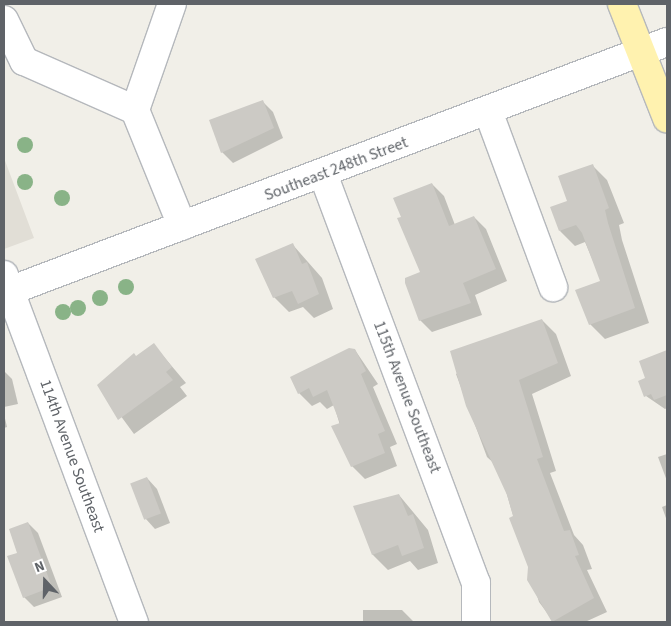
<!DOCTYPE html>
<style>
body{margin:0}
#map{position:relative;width:671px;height:626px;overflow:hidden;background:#f1efe8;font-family:"Source Sans 3",sans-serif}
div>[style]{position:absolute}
.education>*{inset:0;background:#e1ded6}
.shadow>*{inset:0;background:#0003}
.building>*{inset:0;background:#cccac5;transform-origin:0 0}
.roads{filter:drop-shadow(1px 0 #b5b8bc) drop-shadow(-1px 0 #b5b8bc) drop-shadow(0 1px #b5b8bc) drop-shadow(0 -1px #b5b8bc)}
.minor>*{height:28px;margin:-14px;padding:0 14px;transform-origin:14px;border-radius:14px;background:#fff}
.major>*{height:28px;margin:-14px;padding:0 14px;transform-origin:14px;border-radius:14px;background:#fff2af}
.trees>*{width:16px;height:16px;margin:-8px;border-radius:50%;background:#89b387}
span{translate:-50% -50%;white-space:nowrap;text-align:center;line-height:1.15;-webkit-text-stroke:4px #fff;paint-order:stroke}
.street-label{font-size:16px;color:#5f6368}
.frame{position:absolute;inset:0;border:5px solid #5f6368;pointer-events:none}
.north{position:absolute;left:20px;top:556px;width:50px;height:50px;-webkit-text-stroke:4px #fff;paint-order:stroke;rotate:339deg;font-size:14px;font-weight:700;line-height:20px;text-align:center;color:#5f6368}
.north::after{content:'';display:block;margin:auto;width:18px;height:22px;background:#5f6368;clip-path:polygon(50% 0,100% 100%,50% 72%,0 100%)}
</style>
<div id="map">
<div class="education">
<i style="clip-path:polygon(4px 158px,34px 238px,4px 249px)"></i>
</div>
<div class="shadow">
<i style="clip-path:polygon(263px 102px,273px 112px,283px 138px,233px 163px,222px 152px,211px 121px)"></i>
<i style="clip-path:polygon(592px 165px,607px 180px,624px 223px,619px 225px,622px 240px,649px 323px,605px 339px,590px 324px,602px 282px,585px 242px,575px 246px,560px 231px,569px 202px)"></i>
<i style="clip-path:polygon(432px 184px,444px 196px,455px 225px,474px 217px,486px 229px,507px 281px,475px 295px,482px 315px,432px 332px,420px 320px,422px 273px,402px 218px)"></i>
<i style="clip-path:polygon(293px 245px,322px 278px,333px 309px,314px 318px,303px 307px,289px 312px,274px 297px)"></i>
<i style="clip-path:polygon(542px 320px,556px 334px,571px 376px,532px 394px,556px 471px,550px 473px,574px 535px,583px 545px,592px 569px,587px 570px,607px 612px,585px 622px,554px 622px,539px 602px,499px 468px,487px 457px,456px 374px)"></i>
<i style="clip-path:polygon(154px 345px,186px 383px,180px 387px,187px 396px,134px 434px,98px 385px)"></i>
<i style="clip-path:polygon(355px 350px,378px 384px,373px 387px,397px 444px,390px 447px,397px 466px,365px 479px,352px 466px,334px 405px,327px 409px,320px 402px,312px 406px,299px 393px)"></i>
<i style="clip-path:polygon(667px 351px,667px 408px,665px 409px,646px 396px,647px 379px,640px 362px)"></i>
<i style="clip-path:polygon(4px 371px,12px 379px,18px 404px,4px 407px)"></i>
<i style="clip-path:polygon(4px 414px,7px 427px,4px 428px)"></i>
<i style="clip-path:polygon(667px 454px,667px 481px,658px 457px)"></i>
<i style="clip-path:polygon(147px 478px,157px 489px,170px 523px,155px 529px,145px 518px)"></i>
<i style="clip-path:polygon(399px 495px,428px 530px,438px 563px,418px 570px,410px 561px,388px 570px,373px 555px,355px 507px)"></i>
<i style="clip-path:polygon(667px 505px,667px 521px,662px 507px)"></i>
<i style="clip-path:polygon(28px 523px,38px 533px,62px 597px,34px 607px,24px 597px,19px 553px)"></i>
<i style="clip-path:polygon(363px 610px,402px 610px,414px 622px,355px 622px,363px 622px)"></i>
</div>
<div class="building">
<i style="clip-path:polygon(263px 100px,274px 128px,221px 153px,209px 120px)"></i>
<i style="clip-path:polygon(593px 164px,609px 208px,605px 210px,608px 223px,635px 308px,589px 325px,575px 290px,600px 281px,582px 233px,576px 225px,559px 231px,550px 207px,567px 201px,558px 176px)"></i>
<i style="clip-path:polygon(432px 183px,449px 226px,474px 216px,496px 269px,463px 283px,471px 303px,419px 321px,405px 283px,405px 278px,420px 272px,397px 218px,401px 217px,393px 198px)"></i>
<i style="clip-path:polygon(293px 243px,302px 264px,307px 262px,319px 294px,298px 304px,292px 291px,273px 298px,255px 259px)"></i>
<i style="clip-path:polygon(542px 319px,558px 363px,519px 380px,543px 457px,537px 459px,564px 531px,570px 530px,579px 555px,575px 556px,594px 598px,552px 622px,527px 580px,528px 567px,509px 518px,513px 516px,507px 495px,466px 406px,450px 351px)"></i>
<i style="clip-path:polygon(154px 343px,172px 367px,166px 372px,173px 380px,118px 420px,97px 385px,134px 353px,136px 356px)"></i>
<i style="clip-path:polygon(349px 348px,355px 349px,366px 371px,361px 374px,385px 431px,378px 434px,385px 453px,351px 467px,331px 426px,340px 423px,327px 390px,313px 397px,309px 388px,298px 394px,290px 377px)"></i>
<i style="clip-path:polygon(667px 350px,667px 395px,654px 400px,651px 394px,644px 397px,638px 381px,645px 378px,639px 361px)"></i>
<i style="left:147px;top:477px;width:39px;height:18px;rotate:69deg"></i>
<i style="clip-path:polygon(399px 494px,408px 516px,413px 514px,424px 548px,402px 556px,398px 545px,372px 555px,353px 506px)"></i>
<i style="clip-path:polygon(28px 522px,52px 587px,23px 598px,7px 556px,17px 553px,9px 529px)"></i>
</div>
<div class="roads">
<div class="minor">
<i style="left:4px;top:20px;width:46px;rotate:64deg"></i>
<i style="left:24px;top:61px;width:121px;rotate:23.8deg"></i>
<i style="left:135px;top:110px;width:112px;rotate:-70.8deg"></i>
<i style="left:135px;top:110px;width:125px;rotate:67.9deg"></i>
<i style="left:488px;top:111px;width:188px;rotate:69.7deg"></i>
<i style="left:323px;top:174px;width:437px;rotate:69.5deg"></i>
<i style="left:476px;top:583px;width:39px;rotate:90deg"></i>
<i style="left:4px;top:275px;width:371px;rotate:69.5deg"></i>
<i style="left:4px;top:293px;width:709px;rotate:-20.74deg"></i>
</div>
<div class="major">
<i style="left:622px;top:4px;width:123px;rotate:68.5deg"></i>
</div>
</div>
<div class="trees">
<i style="left:25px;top:145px"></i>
<i style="left:25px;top:182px"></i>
<i style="left:62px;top:198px"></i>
<i style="left:126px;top:287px"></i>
<i style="left:100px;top:298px"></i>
<i style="left:78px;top:308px"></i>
<i style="left:63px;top:312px"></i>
</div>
<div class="street-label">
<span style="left:336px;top:169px;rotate:-21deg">Southeast 248th Street</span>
<span style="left:407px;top:397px;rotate:69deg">115th Avenue Southeast</span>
<span style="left:72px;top:456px;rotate:70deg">114th Avenue Southeast</span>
</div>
<div class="frame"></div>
<div class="north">N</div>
</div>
